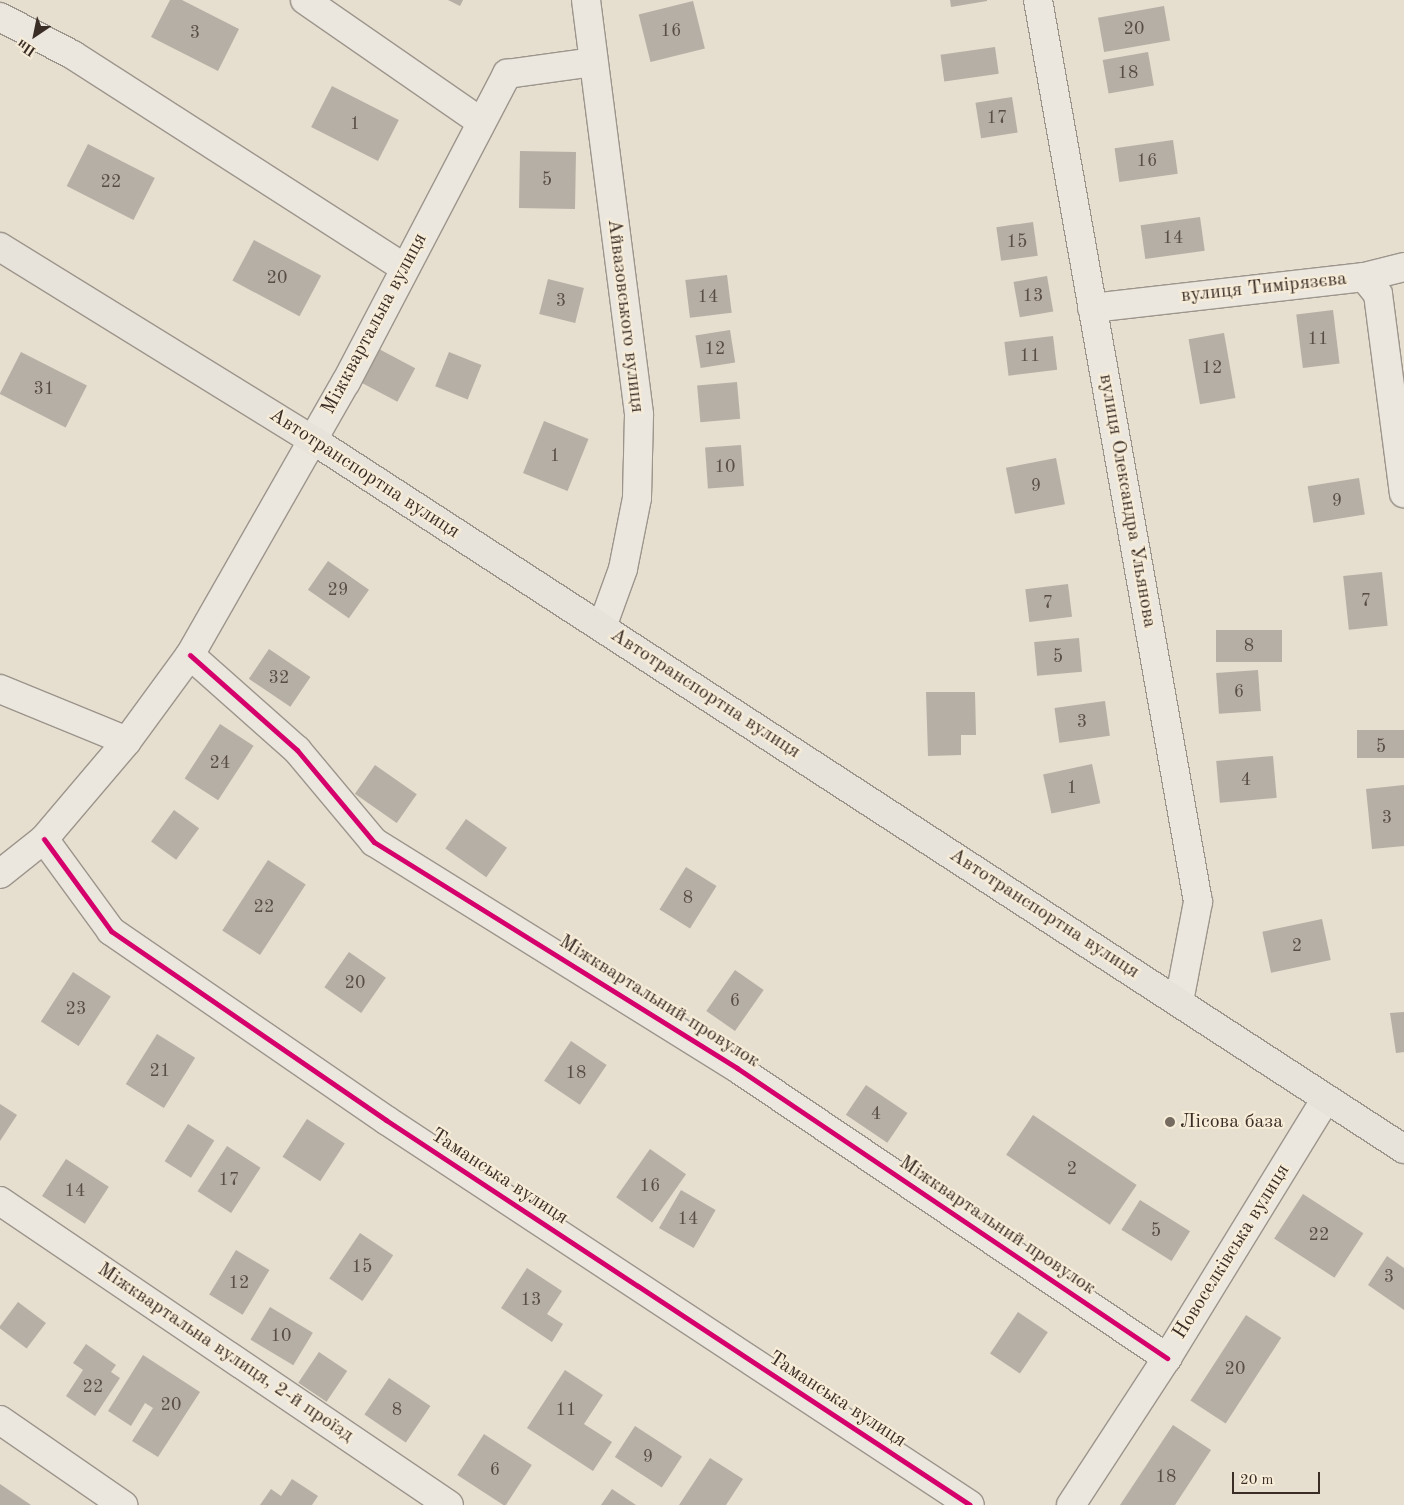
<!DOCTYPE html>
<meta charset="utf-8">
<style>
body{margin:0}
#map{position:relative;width:1404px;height:1505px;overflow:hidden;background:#e6dece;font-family:"Old Standard TT",serif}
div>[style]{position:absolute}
.building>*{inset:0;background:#b6afa5;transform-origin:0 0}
.roads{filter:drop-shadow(1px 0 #9c958c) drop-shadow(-1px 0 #9c958c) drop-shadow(0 1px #9c958c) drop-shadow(0 -1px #9c958c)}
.minor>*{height:28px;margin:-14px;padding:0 14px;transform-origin:14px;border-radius:14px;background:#ebe7df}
.major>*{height:28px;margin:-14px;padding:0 14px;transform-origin:14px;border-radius:14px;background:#e8e3da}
.cycleway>*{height:5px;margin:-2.5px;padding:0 2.5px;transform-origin:2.5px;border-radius:2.5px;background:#d6006c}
.dots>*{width:14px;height:14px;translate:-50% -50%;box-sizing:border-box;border:2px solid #f6ecd8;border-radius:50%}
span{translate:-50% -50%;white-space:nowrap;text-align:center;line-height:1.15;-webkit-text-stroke:4.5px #f6ecd8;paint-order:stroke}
.number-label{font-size:18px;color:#594e46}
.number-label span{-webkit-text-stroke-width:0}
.street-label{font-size:20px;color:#3a2d26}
.poi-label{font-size:20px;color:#3a2d26}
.left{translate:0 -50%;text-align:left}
.north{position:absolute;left:10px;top:10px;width:50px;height:50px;-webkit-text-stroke:4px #f6ecd8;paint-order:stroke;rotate:214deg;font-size:14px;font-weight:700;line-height:20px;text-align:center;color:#3a2d26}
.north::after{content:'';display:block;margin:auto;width:18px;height:22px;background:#3a2d26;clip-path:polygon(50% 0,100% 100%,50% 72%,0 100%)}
.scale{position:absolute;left:1232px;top:1472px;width:88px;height:22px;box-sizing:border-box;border:2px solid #3a2d26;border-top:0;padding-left:6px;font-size:15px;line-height:18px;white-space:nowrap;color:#3a2d26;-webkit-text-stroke:4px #f6ecd8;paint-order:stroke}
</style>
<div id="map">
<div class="building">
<i style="clip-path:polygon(170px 0,182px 0,239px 29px,218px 71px,151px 37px)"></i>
<i style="clip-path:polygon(448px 0,463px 0,460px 6px)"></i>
<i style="clip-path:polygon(950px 0,987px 0,987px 1px,951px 7px)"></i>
<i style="left:693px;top:1px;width:49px;height:56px;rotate:76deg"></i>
<i style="left:1164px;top:6px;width:35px;height:67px;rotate:80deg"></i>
<i style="left:995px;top:47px;width:27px;height:55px;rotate:82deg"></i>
<i style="left:1148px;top:52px;width:34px;height:46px;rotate:80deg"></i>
<i style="left:332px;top:86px;width:75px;height:46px;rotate:27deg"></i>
<i style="left:1012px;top:97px;width:36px;height:37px;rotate:81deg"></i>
<i style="left:1173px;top:140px;width:34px;height:59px;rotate:82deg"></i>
<i style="left:88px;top:144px;width:75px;height:47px;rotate:27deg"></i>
<i style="left:520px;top:151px;width:56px;height:57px;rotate:1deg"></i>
<i style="left:1200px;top:217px;width:34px;height:60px;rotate:82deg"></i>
<i style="left:1033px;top:222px;width:34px;height:37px;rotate:82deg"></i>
<i style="left:254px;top:240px;width:76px;height:46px;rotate:28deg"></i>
<i style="left:727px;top:275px;width:38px;height:42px;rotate:83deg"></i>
<i style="left:1047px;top:276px;width:36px;height:34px;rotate:80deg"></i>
<i style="left:548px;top:279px;width:37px;height:36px;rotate:14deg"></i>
<i style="left:1333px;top:310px;width:54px;height:37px;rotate:83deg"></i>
<i style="left:730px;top:330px;width:33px;height:35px;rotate:81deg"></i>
<i style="left:1224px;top:333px;width:66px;height:36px;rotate:80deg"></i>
<i style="left:1053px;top:336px;width:34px;height:49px;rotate:83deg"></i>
<i style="left:379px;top:349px;width:41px;height:38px;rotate:28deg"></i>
<i style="left:21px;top:352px;width:74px;height:47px;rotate:27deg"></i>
<i style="left:449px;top:352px;width:35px;height:37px;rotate:22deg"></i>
<i style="left:737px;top:382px;width:37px;height:40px;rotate:85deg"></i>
<i style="left:544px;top:421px;width:48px;height:56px;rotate:22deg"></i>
<i style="left:741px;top:445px;width:41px;height:36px;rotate:86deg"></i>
<i style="left:1056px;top:458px;width:47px;height:51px;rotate:79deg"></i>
<i style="left:1359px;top:478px;width:37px;height:52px;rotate:81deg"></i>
<i style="left:328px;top:561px;width:50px;height:35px;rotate:35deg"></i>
<i style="left:1382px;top:572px;width:54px;height:39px;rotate:84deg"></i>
<i style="left:1068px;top:584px;width:33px;height:43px;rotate:83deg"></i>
<i style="left:1216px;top:630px;width:66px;height:32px"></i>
<i style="left:1079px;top:638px;width:34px;height:45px;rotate:85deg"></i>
<i style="left:269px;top:649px;width:50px;height:36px;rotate:34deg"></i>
<i style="left:1258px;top:670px;width:41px;height:42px;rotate:86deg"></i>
<i style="clip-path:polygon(926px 692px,975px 692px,976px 735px,961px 735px,961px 755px,928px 756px)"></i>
<i style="left:1105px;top:701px;width:35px;height:51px;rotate:82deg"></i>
<i style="left:220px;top:724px;width:40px;height:65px;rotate:33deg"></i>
<i style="left:1404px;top:730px;width:28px;height:47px;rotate:90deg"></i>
<i style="left:1273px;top:756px;width:42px;height:57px;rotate:85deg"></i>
<i style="left:1092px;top:764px;width:40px;height:50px;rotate:78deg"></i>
<i style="left:375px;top:765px;width:51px;height:35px;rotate:35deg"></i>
<i style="clip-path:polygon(1404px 785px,1404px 846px,1372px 849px,1366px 789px)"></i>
<i style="left:174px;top:810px;width:31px;height:39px;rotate:36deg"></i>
<i style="left:466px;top:819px;width:50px;height:36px;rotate:35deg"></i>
<i style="left:268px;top:860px;width:45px;height:84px;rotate:33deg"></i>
<i style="left:686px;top:867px;width:36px;height:50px;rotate:32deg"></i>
<i style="left:1322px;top:919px;width:42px;height:61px;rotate:78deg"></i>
<i style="left:349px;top:952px;width:45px;height:43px;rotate:35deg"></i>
<i style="left:735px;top:970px;width:35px;height:50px;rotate:35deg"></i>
<i style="left:73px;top:972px;width:45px;height:59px;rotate:33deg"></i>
<i style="clip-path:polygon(1404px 1012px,1404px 1052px,1396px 1053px,1390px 1013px)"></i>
<i style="left:157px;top:1034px;width:45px;height:59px;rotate:32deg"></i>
<i style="left:571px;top:1041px;width:43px;height:48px;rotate:34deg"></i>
<i style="left:866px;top:1085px;width:50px;height:36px;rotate:34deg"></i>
<i style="clip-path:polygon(0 1104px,17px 1115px,0 1141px)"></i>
<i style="left:1033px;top:1115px;width:125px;height:48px;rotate:34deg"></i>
<i style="left:307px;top:1119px;width:45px;height:45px;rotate:33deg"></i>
<i style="left:188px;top:1124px;width:31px;height:44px;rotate:32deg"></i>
<i style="left:227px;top:1146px;width:40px;height:54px;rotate:33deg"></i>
<i style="left:650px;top:1149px;width:44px;height:59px;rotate:35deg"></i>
<i style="left:66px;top:1159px;width:51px;height:44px;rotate:33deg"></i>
<i style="left:681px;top:1190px;width:40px;height:44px;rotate:30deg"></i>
<i style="left:1303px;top:1194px;width:72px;height:53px;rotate:33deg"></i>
<i style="left:1140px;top:1200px;width:59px;height:35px;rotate:32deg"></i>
<i style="left:360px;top:1233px;width:40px;height:55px;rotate:34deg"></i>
<i style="left:236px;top:1250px;width:39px;height:52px;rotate:31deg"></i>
<i style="clip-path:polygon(1387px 1256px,1404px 1268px,1404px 1310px,1368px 1285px)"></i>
<i style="clip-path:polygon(527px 1268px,562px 1291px,547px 1314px,563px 1324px,552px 1342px,501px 1308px)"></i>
<i style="left:18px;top:1302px;width:35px;height:32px;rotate:37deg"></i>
<i style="left:270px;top:1307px;width:50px;height:38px;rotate:31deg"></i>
<i style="left:1018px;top:1312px;width:36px;height:50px;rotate:34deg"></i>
<i style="left:1246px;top:1315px;width:42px;height:102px;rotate:33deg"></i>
<i style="clip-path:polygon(86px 1344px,116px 1365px,111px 1372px,120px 1378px,95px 1416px,66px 1396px,83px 1370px,73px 1363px)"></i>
<i style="left:319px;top:1352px;width:34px;height:37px;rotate:34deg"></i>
<i style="clip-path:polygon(143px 1355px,200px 1392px,158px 1457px,132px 1441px,153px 1408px,145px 1403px,131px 1426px,108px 1411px)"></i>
<i style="clip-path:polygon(565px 1370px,603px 1395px,584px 1424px,612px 1442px,593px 1471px,527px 1428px)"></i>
<i style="left:389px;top:1378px;width:50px;height:44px;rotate:34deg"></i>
<i style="clip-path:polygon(1173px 1425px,1211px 1450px,1175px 1505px,1120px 1505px)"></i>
<i style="left:635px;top:1426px;width:56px;height:37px;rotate:33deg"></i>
<i style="left:484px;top:1434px;width:57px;height:49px;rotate:33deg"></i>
<i style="clip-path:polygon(710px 1458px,743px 1479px,726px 1505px,679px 1505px)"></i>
<i style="clip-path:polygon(292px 1479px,318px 1496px,312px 1505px,260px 1505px,271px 1489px,281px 1496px)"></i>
<i style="clip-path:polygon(0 1484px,31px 1505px,0 1505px)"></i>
<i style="clip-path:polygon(612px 1489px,636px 1505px,601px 1505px)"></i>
</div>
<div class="roads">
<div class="minor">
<i style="left:305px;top:0;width:213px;rotate:34.7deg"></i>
<i style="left:586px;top:0;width:418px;rotate:82.7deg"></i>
<i style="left:639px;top:415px;width:83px;rotate:91.4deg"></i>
<i style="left:637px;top:498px;width:72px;rotate:101.2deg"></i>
<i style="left:623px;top:569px;width:62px;rotate:109.9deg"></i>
<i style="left:1038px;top:0;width:916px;rotate:79.94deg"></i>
<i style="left:1198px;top:902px;width:102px;rotate:100.8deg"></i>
<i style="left:0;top:17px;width:82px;rotate:27.5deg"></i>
<i style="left:73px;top:55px;width:394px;rotate:32.7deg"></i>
<i style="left:1364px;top:277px;width:41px;rotate:-14deg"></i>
<i style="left:1092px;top:308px;width:274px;rotate:-6.5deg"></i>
<i style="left:1364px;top:277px;width:22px;rotate:51deg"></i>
<i style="left:1378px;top:294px;width:201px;rotate:82.6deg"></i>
<i style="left:190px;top:655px;width:143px;rotate:41.6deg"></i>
<i style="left:297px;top:750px;width:120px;rotate:50.1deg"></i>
<i style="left:374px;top:842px;width:428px;rotate:31.9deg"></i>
<i style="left:737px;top:1068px;width:519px;rotate:34deg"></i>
<i style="left:0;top:689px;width:137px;rotate:22.3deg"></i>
<i style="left:44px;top:839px;width:114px;rotate:53.9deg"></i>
<i style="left:111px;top:931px;width:334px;rotate:34.5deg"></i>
<i style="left:386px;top:1120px;width:699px;rotate:33.39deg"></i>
<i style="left:0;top:874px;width:56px;rotate:-38.5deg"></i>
<i style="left:44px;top:839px;width:128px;rotate:-49.7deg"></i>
<i style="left:127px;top:741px;width:107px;rotate:-53.8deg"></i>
<i style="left:190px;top:655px;width:314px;rotate:-60.3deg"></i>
<i style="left:346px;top:382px;width:348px;rotate:-62.4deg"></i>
<i style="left:507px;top:74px;width:87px;rotate:-7.9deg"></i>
<i style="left:0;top:1201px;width:542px;rotate:34.1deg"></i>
<i style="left:0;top:1420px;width:150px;rotate:34.6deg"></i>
<i style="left:1071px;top:1505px;width:176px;rotate:-56.9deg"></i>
<i style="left:1167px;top:1358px;width:304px;rotate:-58.5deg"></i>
</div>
<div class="major">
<i style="left:0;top:247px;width:368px;rotate:31.7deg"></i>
<i style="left:313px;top:440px;width:1301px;rotate:33.02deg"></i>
</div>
</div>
<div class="cycleway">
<i style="left:190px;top:655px;width:143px;rotate:41.6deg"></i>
<i style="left:297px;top:750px;width:120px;rotate:50.1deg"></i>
<i style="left:374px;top:842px;width:428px;rotate:31.9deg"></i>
<i style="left:737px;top:1068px;width:519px;rotate:34deg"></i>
<i style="left:44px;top:839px;width:114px;rotate:53.9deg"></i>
<i style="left:111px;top:931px;width:334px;rotate:34.5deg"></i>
<i style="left:386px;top:1120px;width:699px;rotate:33.39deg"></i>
</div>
<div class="dots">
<i style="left:1170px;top:1122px;background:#766b61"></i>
</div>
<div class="number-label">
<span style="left:1134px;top:29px">20</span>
<span style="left:671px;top:31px">16</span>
<span style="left:195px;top:33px">3</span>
<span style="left:1128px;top:73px">18</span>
<span style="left:997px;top:118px">17</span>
<span style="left:355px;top:124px">1</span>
<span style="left:1147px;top:161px">16</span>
<span style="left:547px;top:180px">5</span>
<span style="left:111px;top:182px">22</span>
<span style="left:1173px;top:238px">14</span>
<span style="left:1017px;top:242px">15</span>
<span style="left:277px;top:278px">20</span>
<span style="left:1033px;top:296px">13</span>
<span style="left:708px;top:297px">14</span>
<span style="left:561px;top:301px">3</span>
<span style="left:1318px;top:339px">11</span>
<span style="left:715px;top:349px">12</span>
<span style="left:1030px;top:356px">11</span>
<span style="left:1212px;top:368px">12</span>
<span style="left:44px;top:389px">31</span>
<span style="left:555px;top:456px">1</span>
<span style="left:725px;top:467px">10</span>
<span style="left:1036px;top:486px">9</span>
<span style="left:1337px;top:501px">9</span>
<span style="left:338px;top:590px">29</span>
<span style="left:1366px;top:601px">7</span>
<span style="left:1048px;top:603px">7</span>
<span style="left:1249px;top:646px">8</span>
<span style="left:1058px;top:657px">5</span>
<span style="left:279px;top:678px">32</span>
<span style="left:1239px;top:692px">6</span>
<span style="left:1082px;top:722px">3</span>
<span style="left:1381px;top:747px">5</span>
<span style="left:220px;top:763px">24</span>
<span style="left:1246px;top:780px">4</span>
<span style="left:1072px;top:788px">1</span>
<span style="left:1387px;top:818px">3</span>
<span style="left:688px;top:898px">8</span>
<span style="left:264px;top:907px">22</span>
<span style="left:1297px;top:946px">2</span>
<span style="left:355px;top:983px">20</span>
<span style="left:735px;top:1001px">6</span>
<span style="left:76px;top:1009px">23</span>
<span style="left:160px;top:1071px">21</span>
<span style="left:576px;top:1073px">18</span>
<span style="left:876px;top:1114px">4</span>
<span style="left:1072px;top:1169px">2</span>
<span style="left:229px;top:1180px">17</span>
<span style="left:650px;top:1186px">16</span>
<span style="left:75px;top:1191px">14</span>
<span style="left:688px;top:1219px">14</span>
<span style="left:1156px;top:1231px">5</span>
<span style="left:1319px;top:1235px">22</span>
<span style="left:362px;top:1267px">15</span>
<span style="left:1389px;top:1277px">3</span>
<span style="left:239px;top:1283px">12</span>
<span style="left:531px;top:1300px">13</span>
<span style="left:281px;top:1336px">10</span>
<span style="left:1235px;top:1369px">20</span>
<span style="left:93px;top:1387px">22</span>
<span style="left:171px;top:1405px">20</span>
<span style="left:397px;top:1410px">8</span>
<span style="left:566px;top:1410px">11</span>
<span style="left:648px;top:1457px">9</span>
<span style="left:495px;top:1470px">6</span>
<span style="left:1166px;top:1477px">18</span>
</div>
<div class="street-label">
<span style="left:1264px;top:288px;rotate:-6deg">вулиця Тимірязєва</span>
<span style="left:625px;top:316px;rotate:83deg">Айвазовського вулиця</span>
<span style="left:375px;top:324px;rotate:-62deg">Міжквартальна вулиця</span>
<span style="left:364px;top:474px;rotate:33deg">Автотранспортна вулиця</span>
<span style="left:1127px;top:501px;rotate:80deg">вулиця Олександра Ульянова</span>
<span style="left:705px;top:694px;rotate:33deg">Автотранспортна вулиця</span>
<span style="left:1044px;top:914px;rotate:33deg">Автотранспортна вулиця</span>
<span style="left:659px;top:1002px;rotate:32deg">Міжквартальний провулок</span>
<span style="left:499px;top:1177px;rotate:33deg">Таманська вулиця</span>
<span style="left:997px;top:1226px;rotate:34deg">Міжквартальний провулок</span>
<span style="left:1232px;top:1252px;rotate:-58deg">Новоселківська вулиця</span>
<span style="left:225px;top:1353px;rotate:34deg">Міжквартальна вулиця, 2-й проїзд</span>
<span style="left:837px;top:1400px;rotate:33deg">Таманська вулиця</span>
</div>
<div class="poi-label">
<span class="left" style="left:1180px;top:1122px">Лісова база</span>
</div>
<div class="north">Пн</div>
<div class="scale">20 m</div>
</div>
